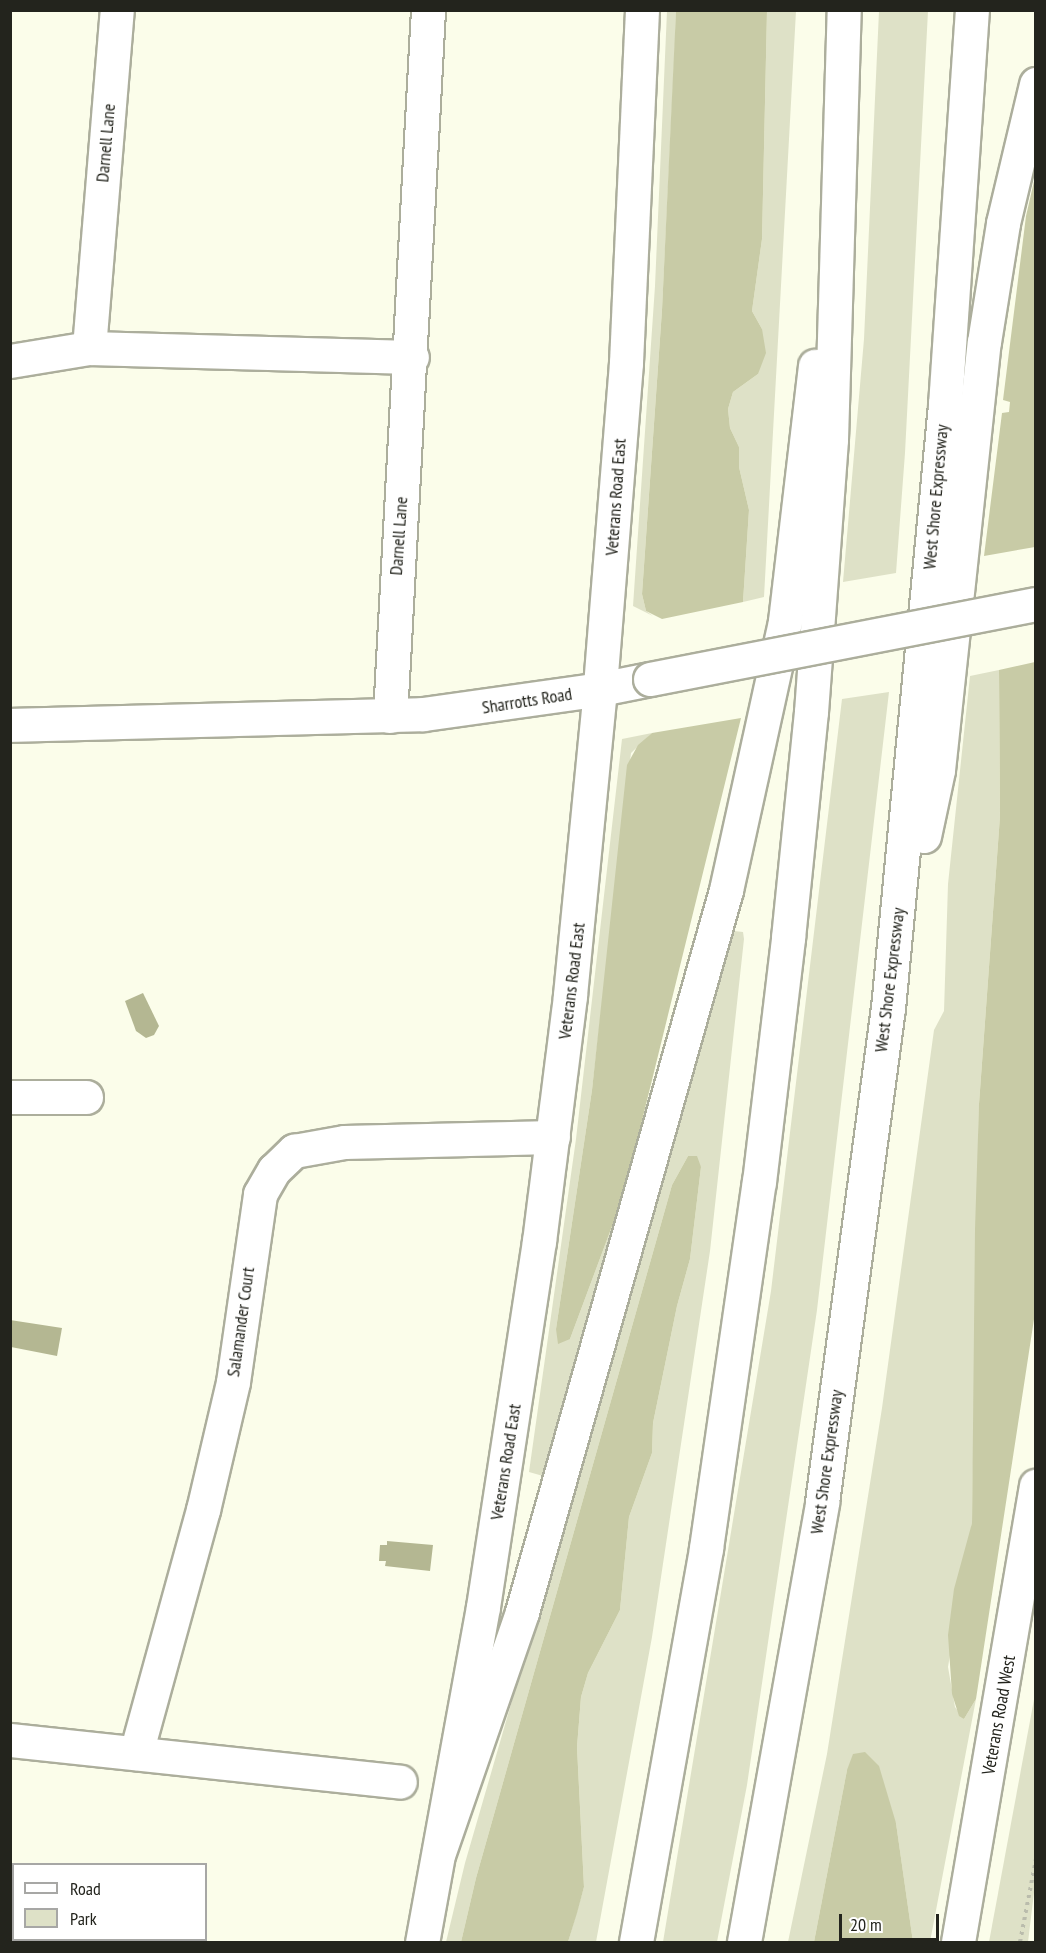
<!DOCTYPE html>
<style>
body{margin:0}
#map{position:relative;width:1046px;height:1953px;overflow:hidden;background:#fbfdea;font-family:"PT Sans Narrow",sans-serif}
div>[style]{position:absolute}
.green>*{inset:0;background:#dee1c7}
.forest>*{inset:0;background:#c8cba6}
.water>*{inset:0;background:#b4b792}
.path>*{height:4px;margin-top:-2px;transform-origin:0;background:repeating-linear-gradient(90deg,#babcac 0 3px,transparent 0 7.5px)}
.roads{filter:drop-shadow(2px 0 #acae9c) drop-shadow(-2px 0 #acae9c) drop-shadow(0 2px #acae9c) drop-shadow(0 -2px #acae9c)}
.street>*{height:33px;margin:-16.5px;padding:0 16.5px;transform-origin:16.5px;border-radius:16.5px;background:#fff}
.secondary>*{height:33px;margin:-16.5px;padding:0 16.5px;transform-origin:16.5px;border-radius:16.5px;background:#fff}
.highway>*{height:33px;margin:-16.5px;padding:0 16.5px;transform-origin:16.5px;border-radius:16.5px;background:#fff}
.bridges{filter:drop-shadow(2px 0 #acae9c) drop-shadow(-2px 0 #acae9c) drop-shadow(0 2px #acae9c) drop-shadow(0 -2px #acae9c)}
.secondary-bridge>*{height:33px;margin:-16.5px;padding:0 16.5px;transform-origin:16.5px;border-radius:16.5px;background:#fff}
span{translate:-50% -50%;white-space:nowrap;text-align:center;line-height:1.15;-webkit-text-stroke:6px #fff;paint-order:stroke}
.street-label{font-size:18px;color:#23241d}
.frame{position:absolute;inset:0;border:12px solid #23241d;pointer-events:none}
.legend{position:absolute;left:12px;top:1863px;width:195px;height:78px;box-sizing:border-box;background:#fff;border:2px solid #a7a7a5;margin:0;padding:8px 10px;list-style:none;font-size:18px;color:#23241d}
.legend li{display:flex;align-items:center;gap:12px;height:30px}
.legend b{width:30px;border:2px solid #a7a7a5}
.scale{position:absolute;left:839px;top:1914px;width:100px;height:27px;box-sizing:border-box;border:3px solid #23241d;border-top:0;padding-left:8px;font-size:18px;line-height:21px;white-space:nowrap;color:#23241d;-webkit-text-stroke:4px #fff;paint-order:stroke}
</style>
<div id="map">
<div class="green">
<i style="clip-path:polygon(667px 11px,676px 11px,675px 44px,662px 310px,642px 594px,646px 611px,653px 616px,633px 606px,655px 286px)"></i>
<i style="clip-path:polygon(767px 11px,796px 11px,764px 597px,743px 602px,749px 510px,739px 467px,739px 447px,730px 428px,728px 409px,733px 392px,758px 374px,762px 329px,752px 311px,762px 239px)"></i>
<i style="clip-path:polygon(879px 11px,928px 11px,905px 453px,896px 573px,843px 582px,864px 339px)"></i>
<i style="clip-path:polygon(999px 670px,1000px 816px,979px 1104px,972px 1523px,948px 1667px,955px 1707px,964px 1719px,976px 1699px,930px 1942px,913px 1942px,896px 1823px,847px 1770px,814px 1942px,788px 1942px,827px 1754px,882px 1408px,934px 1030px,944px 1011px,948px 884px,970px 676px)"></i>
<i style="clip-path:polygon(889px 692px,817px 1310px,747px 1785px,717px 1942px,663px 1942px,771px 1291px,842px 699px)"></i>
<i style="clip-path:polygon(652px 733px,631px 753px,592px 1090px,556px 1329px,570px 1339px,624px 1194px,543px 1476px,529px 1472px,576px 1139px,622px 739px)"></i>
<i style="clip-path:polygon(734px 931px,743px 932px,744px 939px,710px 1251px,652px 1637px,596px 1942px,568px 1942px,584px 1887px,577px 1747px,581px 1697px,588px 1673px,620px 1610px,629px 1517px,652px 1453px,653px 1423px,677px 1306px,690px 1259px,701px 1167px,688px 1156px,672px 1185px,476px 1878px,461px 1942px,446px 1942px,465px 1863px,648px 1231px,716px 980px)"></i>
<i style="clip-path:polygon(1035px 1694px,1036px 1876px,1028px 1942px,989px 1942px)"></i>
</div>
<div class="forest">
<i style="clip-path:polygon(676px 11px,767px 11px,762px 239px,752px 311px,762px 329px,766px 353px,758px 374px,733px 392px,728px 409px,730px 428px,739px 447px,739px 467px,749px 510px,743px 602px,662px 619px,646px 611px,642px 594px,662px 310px)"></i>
<i style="clip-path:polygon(1035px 177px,1035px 547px,984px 556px,1002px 413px,1009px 412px,1010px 402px,1003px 400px,1026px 216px)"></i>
<i style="clip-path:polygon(1035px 662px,1036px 1306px,976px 1699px,964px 1719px,959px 1716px,952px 1694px,948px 1635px,954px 1589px,972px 1523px,975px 1229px,979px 1104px,1000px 816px,999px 670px)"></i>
<i style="clip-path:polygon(741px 718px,624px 1194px,570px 1339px,558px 1344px,556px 1329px,592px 1090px,627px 765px,638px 745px,652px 733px)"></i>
<i style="clip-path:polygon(688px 1156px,697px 1156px,701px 1167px,690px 1259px,677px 1306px,653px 1423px,652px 1453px,629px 1517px,620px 1610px,588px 1673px,581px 1697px,577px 1747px,584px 1887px,577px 1913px,568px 1942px,461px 1942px,476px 1878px,672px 1185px)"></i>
<i style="clip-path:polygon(865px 1752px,879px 1766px,896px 1823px,913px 1942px,814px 1942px,847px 1770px,853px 1754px)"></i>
</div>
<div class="water">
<i style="clip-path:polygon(143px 993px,159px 1026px,154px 1035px,146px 1038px,136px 1031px,125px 1001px)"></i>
<i style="clip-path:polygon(10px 1320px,62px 1328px,57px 1356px,11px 1347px)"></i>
<i style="clip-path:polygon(387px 1541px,433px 1545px,430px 1571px,385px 1566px,386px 1561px,379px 1561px,380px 1545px,387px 1545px)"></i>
</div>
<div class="path">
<i style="left:1020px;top:1942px;width:85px;rotate:-79.1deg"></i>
</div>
<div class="roads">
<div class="street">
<i style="left:89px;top:348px;width:339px;rotate:-85.3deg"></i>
<i style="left:10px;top:361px;width:80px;rotate:-9.3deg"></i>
<i style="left:89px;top:348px;width:323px;rotate:1.6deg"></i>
<i style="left:390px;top:716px;width:707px;rotate:-86.92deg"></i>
<i style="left:10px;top:725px;width:413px;rotate:-1.5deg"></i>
<i style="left:423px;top:714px;width:179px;rotate:-8deg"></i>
<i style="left:600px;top:689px;width:308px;rotate:95.6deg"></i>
<i style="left:570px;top:996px;width:247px;rotate:97.2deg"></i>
<i style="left:539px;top:1241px;width:370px;rotate:98.7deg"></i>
<i style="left:483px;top:1607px;width:341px;rotate:100.3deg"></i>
<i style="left:10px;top:1097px;width:76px"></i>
<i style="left:10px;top:1740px;width:392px;rotate:6.1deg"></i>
<i style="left:136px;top:1753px;width:252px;rotate:-74.6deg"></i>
<i style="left:203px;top:1510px;width:131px;rotate:-76.8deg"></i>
<i style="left:233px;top:1382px;width:190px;rotate:-81.8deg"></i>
<i style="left:260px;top:1194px;width:28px;rotate:-60deg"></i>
<i style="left:274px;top:1170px;width:28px;rotate:-44deg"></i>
<i style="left:294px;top:1151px;width:51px;rotate:-10.2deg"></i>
<i style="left:344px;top:1142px;width:209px;rotate:-1.4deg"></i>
<i style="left:958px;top:1942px;width:463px;rotate:-80.3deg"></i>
</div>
<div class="secondary">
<i style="left:642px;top:10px;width:353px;rotate:92.6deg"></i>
<i style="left:626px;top:363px;width:327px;rotate:94.6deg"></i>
<i style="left:600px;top:689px;width:51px;rotate:-11.3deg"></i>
</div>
<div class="highway">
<i style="left:924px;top:836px;width:67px;rotate:-78deg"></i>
<i style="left:938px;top:770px;width:430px;rotate:-83.9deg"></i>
<i style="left:984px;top:342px;width:121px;rotate:-80.9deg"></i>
<i style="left:1003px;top:223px;width:143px;rotate:-76.6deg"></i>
<i style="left:439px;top:1852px;width:254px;rotate:-70.9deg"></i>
<i style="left:522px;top:1612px;width:750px;rotate:-74.22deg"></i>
<i style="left:726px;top:890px;width:275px;rotate:-77.6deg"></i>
<i style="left:785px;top:621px;width:257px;rotate:-83.3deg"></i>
<i style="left:636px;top:1942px;width:400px;rotate:-79.9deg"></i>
<i style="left:706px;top:1548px;width:370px;rotate:-81.8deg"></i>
<i style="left:759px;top:1182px;width:246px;rotate:-83.2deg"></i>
<i style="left:788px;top:938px;width:227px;rotate:-84.2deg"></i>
<i style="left:811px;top:712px;width:274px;rotate:-85.8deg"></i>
<i style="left:831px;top:439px;width:429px;rotate:-88.3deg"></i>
<i style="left:744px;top:1942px;width:447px;rotate:-79.9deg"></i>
<i style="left:822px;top:1502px;width:498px;rotate:-82.4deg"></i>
<i style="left:888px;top:1008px;width:606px;rotate:-84.6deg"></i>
<i style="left:945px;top:405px;width:396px;rotate:-86.1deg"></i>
</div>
</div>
<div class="bridges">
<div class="secondary-bridge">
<i style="left:650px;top:679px;width:393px;rotate:-11deg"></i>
</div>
</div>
<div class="street-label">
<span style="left:106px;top:143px;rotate:-85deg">Darnell Lane</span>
<span style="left:616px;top:497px;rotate:-86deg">Veterans Road East</span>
<span style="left:936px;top:497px;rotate:-85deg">West Shore Expressway</span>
<span style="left:399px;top:536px;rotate:-86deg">Darnell Lane</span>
<span style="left:527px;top:701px;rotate:-9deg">Sharrotts Road</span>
<span style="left:890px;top:980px;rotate:-83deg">West Shore Expressway</span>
<span style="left:572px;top:981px;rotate:-83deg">Veterans Road East</span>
<span style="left:241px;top:1322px;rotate:-82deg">Salamander Court</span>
<span style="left:506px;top:1462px;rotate:-81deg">Veterans Road East</span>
<span style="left:827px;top:1462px;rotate:-82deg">West Shore Expressway</span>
<span style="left:999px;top:1715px;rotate:-80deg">Veterans Road West</span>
</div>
<div class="frame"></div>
<ul class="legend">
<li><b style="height:8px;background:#fff"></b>Road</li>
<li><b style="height:16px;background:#dee1c7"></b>Park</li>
</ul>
<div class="scale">20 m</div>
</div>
